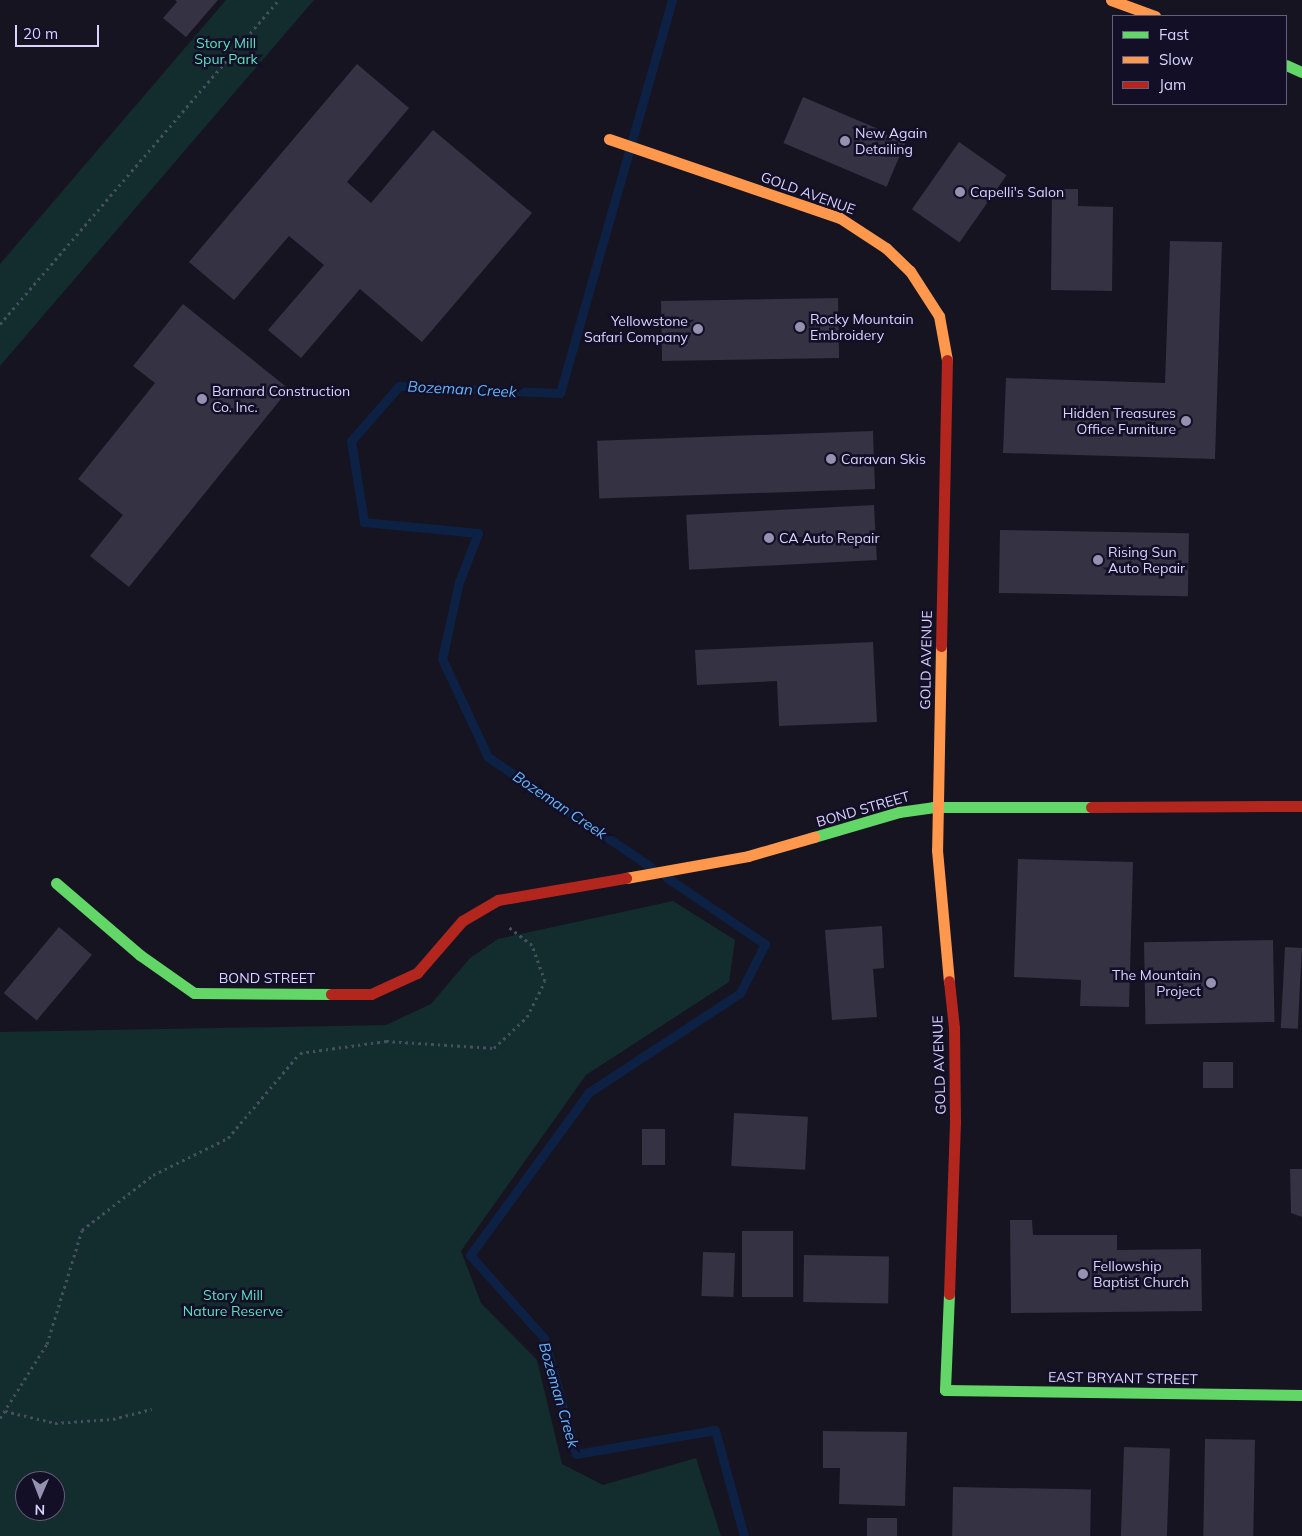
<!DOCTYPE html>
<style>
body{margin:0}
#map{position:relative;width:1302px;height:1536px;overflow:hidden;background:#161421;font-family:Mulish,sans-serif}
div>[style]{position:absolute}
.green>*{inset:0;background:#132c2d}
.stream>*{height:9px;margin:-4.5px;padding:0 4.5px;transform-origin:4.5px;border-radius:4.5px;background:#0d2144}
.building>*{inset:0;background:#343243;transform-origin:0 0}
.path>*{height:3px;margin-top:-1.5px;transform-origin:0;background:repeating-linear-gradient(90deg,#44505f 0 2.5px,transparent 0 6.5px)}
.fast>*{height:11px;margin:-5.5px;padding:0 5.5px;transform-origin:5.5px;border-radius:5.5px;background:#63d668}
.slow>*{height:11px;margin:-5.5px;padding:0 5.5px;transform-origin:5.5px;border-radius:5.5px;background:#ff974d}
.jam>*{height:11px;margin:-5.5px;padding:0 5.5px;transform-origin:5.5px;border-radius:5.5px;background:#b3261e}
.dots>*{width:14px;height:14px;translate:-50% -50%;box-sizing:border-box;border:2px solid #130f26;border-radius:50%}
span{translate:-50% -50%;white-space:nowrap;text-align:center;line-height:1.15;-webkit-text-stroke:5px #130f26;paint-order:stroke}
.park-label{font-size:14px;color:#5fe0c0}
.poi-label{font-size:14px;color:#d9d4ff}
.left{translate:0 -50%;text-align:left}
.right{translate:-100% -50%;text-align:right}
.street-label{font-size:14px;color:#d9d4ff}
.water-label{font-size:15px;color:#62b6ff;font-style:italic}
.legend{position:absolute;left:1112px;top:15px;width:175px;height:90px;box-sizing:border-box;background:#130f26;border:1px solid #625e7d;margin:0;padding:6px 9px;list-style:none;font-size:15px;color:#d9d4ff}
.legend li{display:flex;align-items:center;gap:10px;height:25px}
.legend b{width:25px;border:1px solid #625e7d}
.north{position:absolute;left:15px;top:1471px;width:50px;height:50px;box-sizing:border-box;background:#130f26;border:1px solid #625e7d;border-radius:50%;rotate:181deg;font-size:14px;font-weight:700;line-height:20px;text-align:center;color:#d9d4ff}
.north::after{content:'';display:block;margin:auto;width:18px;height:22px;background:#9591b1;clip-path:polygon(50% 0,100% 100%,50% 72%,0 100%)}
.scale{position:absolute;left:15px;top:25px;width:84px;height:22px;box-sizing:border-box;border:2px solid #d9d4ff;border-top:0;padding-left:6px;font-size:15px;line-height:18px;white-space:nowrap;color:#d9d4ff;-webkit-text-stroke:4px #130f26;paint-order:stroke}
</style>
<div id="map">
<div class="green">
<i style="clip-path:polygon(226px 0,314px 0,0 366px,0 264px)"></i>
<i style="clip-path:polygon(evenodd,673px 901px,735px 940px,729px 982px,586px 1075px,461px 1251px,481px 1303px,537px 1360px,562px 1464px,603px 1485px,696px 1458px,721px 1536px,0 1536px,0 1032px,386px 1025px,431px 1004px,470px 958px,498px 939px,673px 901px,25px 1481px,55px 1481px,55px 1511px,25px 1511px,25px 1481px)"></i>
</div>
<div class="stream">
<i style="left:651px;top:867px;width:197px;rotate:-146deg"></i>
<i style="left:488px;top:757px;width:108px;rotate:-115.1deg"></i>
<i style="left:442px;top:659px;width:79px;rotate:-77.6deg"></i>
<i style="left:459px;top:582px;width:53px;rotate:-68.8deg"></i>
<i style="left:478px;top:533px;width:115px;rotate:-174.5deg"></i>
<i style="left:364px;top:522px;width:82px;rotate:-99.1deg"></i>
<i style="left:351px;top:441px;width:73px;rotate:-48.9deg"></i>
<i style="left:399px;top:386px;width:161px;rotate:2.5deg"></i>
<i style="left:560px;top:393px;width:409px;rotate:-74.1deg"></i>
<i style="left:666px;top:877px;width:120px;rotate:34.1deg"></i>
<i style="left:765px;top:944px;width:55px;rotate:117deg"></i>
<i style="left:740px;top:993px;width:181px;rotate:146.7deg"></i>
<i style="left:589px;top:1092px;width:202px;rotate:126.1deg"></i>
<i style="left:470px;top:1255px;width:111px;rotate:48.3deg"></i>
<i style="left:544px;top:1338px;width:120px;rotate:74.6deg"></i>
<i style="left:576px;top:1454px;width:141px;rotate:-9.8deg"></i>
<i style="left:715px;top:1430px;width:110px;rotate:74.7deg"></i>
</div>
<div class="building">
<i style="clip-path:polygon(175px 0,218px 0,186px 37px,163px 18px,177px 2px)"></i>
<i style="clip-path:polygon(357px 64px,409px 108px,347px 182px,371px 203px,433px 130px,532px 213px,422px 342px,360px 289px,301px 358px,268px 330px,324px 265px,289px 236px,234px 300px,189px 262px)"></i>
<i style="left:803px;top:97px;width:112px;height:50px;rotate:23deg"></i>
<i style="left:959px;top:142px;width:58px;height:82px;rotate:35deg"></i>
<i style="clip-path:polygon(1052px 189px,1078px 189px,1078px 206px,1113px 207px,1112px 291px,1051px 290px)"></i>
<i style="clip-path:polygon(1170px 241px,1222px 242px,1215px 459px,1003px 453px,1006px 378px,1165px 383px)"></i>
<i style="left:838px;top:298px;width:60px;height:177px;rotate:89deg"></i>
<i style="clip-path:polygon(183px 304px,289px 389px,129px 587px,90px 556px,123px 515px,78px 479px,155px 383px,133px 366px)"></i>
<i style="left:873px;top:431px;width:58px;height:276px;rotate:88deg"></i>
<i style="left:874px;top:505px;width:55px;height:188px;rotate:87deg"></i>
<i style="left:1000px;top:530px;width:189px;height:63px;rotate:1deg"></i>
<i style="clip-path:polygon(873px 642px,877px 722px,779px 726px,777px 681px,697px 685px,695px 650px)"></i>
<i style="clip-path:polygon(1018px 859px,1133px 862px,1129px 1007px,1080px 1006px,1081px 980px,1014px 977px)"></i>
<i style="clip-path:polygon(882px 926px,884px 968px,873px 969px,877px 1017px,832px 1020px,825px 930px)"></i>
<i style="left:59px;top:927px;width:43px;height:86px;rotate:40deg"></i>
<i style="left:1273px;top:940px;width:82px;height:129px;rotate:89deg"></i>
<i style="left:1285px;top:947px;width:17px;height:81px;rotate:3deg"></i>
<i style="left:1203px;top:1062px;width:30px;height:26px"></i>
<i style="left:734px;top:1113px;width:74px;height:53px;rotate:3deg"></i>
<i style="left:642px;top:1129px;width:23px;height:36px"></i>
<i style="clip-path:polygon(1290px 1169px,1302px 1169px,1302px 1217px,1291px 1213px)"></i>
<i style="clip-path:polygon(1010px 1220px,1032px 1220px,1033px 1235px,1117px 1235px,1117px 1250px,1201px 1249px,1202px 1311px,1011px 1313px)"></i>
<i style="left:742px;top:1231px;width:51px;height:66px"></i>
<i style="left:703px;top:1252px;width:32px;height:44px;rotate:2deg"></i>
<i style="left:804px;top:1255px;width:85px;height:47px;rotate:1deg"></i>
<i style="clip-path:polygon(823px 1431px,907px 1432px,905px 1506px,839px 1504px,840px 1468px,823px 1468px)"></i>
<i style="left:1205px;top:1439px;width:50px;height:97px;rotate:1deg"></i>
<i style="left:1124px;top:1447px;width:46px;height:89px;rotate:2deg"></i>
<i style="left:953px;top:1487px;width:138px;height:49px;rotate:1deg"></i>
<i style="left:867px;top:1518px;width:30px;height:18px"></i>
</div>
<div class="path">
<i style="left:0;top:324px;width:428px;rotate:-49.3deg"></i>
<i style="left:5px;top:1411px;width:51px;rotate:13.5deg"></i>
<i style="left:55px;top:1423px;width:58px;rotate:-3.9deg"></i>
<i style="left:113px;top:1419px;width:40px;rotate:-14.4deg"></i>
<i style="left:0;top:1418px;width:88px;rotate:-57.6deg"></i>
<i style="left:47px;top:1344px;width:119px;rotate:-72.9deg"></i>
<i style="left:82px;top:1230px;width:90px;rotate:-37.8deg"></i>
<i style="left:153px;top:1175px;width:84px;rotate:-26.3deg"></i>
<i style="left:228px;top:1138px;width:111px;rotate:-49.7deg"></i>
<i style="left:300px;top:1053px;width:87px;rotate:-7.9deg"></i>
<i style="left:386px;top:1041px;width:108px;rotate:3.7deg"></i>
<i style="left:494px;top:1048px;width:45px;rotate:-43.2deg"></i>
<i style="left:527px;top:1017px;width:40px;rotate:-63.4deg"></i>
<i style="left:545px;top:981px;width:38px;rotate:-110deg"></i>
<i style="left:532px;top:945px;width:31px;rotate:-142deg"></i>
</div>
<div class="fast">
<i style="left:1286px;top:65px;width:17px;rotate:24deg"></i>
<i style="left:814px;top:837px;width:89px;rotate:-16.4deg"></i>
<i style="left:899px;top:812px;width:34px;rotate:-8deg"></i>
<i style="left:933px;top:807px;width:158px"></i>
<i style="left:56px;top:883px;width:111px;rotate:40.6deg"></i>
<i style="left:140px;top:955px;width:66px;rotate:35.1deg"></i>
<i style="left:194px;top:993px;width:137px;rotate:0.4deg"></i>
<i style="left:949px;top:1294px;width:96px;rotate:92.4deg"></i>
<i style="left:945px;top:1390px;width:357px;rotate:0.8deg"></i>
</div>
<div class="slow">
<i style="left:1111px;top:0;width:47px;rotate:20deg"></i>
<i style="left:609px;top:139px;width:244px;rotate:18.9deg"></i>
<i style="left:840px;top:218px;width:55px;rotate:33.1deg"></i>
<i style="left:886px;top:248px;width:33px;rotate:44deg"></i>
<i style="left:910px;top:271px;width:54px;rotate:57.2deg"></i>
<i style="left:939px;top:316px;width:45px;rotate:79.7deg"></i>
<i style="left:941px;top:646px;width:204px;rotate:91.1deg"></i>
<i style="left:937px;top:850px;width:132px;rotate:84.8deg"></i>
<i style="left:626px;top:878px;width:124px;rotate:-10.2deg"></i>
<i style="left:748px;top:856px;width:69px;rotate:-16.1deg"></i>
</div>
<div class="jam">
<i style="left:941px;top:646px;width:286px;rotate:-88.8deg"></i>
<i style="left:1091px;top:807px;width:211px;rotate:-0.3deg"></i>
<i style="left:331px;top:994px;width:40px"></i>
<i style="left:371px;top:994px;width:51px;rotate:-24.5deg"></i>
<i style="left:417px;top:973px;width:69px;rotate:-49.1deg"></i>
<i style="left:462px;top:921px;width:42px;rotate:-30.3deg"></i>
<i style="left:498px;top:900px;width:130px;rotate:-9.8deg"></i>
<i style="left:949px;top:1294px;width:172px;rotate:-88deg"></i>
<i style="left:955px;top:1122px;width:94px;rotate:-90.6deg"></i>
<i style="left:954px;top:1028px;width:47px;rotate:-96.1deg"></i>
</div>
<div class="dots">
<i style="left:845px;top:141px;background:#9591b1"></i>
<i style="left:960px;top:192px;background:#9591b1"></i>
<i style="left:800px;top:327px;background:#9591b1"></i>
<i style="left:698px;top:329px;background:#9591b1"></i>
<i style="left:202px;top:399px;background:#9591b1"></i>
<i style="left:1186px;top:421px;background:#9591b1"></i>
<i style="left:831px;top:459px;background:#9591b1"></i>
<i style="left:769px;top:538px;background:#9591b1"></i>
<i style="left:1098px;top:560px;background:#9591b1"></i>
<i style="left:1211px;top:983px;background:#9591b1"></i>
<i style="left:1083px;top:1274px;background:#9591b1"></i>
</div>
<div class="park-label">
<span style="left:226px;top:51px">Story Mill<br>Spur Park</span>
<span style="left:233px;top:1303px">Story Mill<br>Nature Reserve</span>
</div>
<div class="poi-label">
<span class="left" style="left:855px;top:141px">New Again<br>Detailing</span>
<span class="left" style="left:970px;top:192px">Capelli's Salon</span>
<span class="left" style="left:810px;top:327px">Rocky Mountain<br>Embroidery</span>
<span class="right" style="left:688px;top:329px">Yellowstone<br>Safari Company</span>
<span class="left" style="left:212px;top:399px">Barnard Construction<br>Co. Inc.</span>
<span class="right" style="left:1176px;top:421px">Hidden Treasures<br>Office Furniture</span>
<span class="left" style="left:841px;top:459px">Caravan Skis</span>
<span class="left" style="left:779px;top:538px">CA Auto Repair</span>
<span class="left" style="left:1108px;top:560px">Rising Sun<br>Auto Repair</span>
<span class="right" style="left:1201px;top:983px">The Mountain<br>Project</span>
<span class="left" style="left:1093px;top:1274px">Fellowship<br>Baptist Church</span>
</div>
<div class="street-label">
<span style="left:808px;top:193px;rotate:20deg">GOLD AVENUE</span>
<span style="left:926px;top:660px;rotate:-89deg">GOLD AVENUE</span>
<span style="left:863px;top:809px;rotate:-16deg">BOND STREET</span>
<span style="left:267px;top:978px">BOND STREET</span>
<span style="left:939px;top:1065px;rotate:-92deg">GOLD AVENUE</span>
<span style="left:1123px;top:1378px;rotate:1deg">EAST BRYANT STREET</span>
</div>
<div class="water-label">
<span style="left:462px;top:389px;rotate:3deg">Bozeman Creek</span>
<span style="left:560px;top:805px;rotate:34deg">Bozeman Creek</span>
<span style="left:559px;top:1395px;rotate:74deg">Bozeman Creek</span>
</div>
<ul class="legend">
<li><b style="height:6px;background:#63d668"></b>Fast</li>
<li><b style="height:6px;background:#ff974d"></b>Slow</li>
<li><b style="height:6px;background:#b3261e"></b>Jam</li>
</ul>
<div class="north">N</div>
<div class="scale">20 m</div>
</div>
